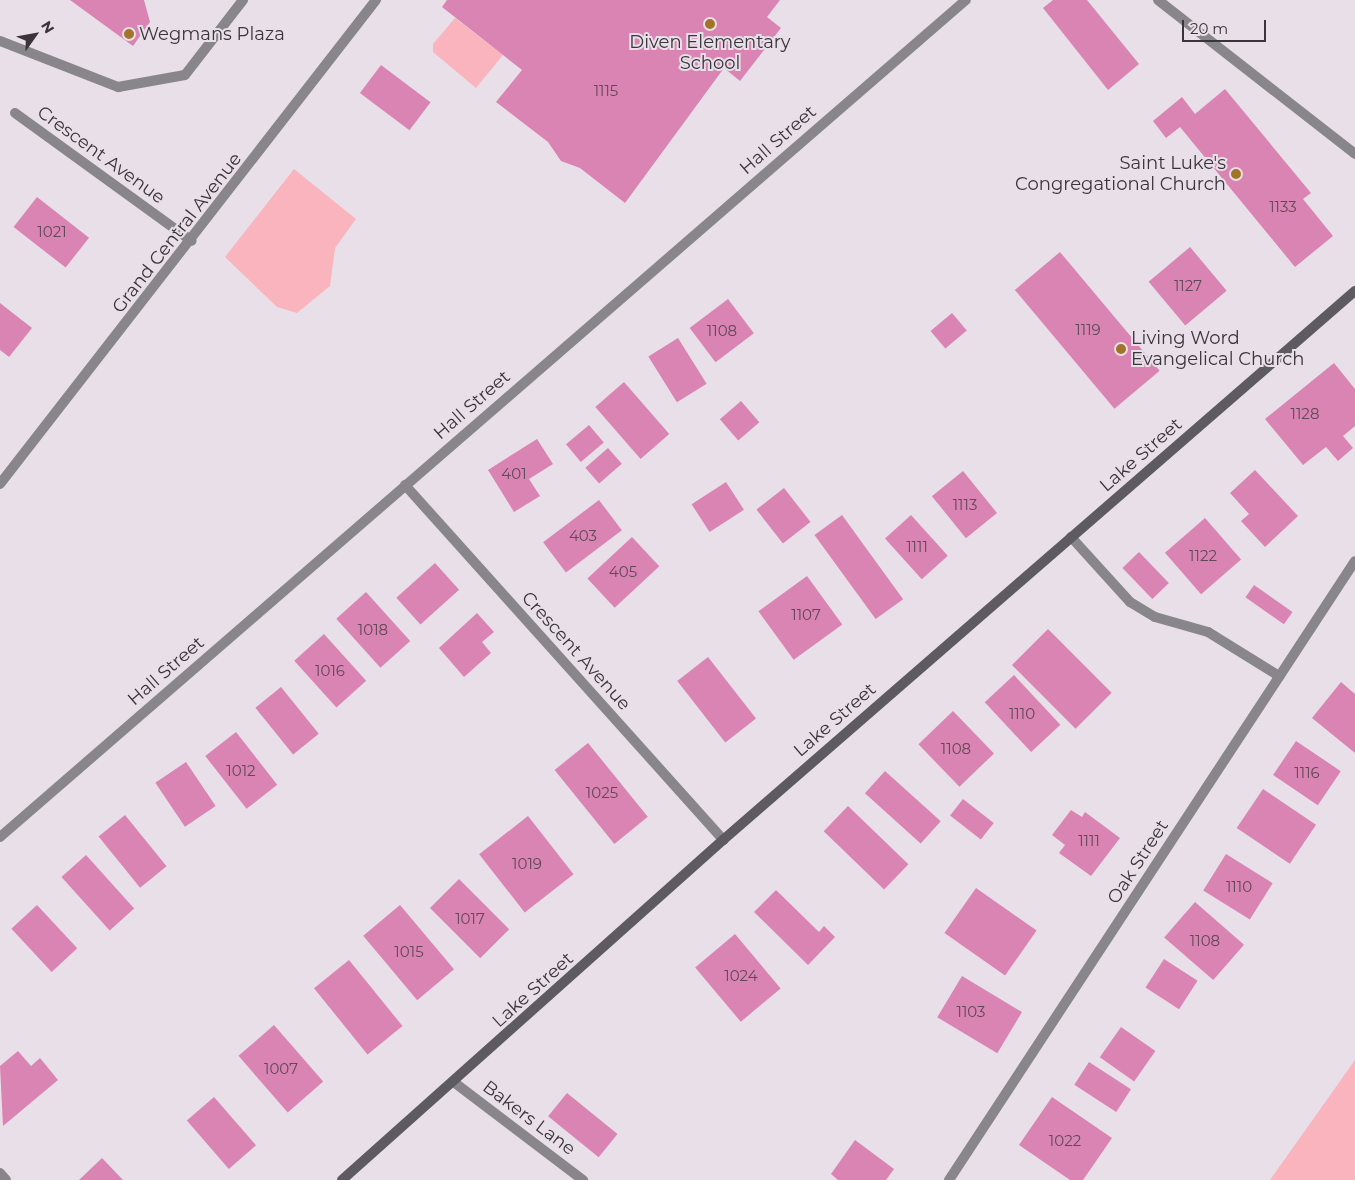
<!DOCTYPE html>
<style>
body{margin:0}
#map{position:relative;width:1355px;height:1180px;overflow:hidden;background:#e8dfe9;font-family:Montserrat,sans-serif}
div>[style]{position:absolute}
.green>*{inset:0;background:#fab4be}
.building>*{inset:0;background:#da84b3;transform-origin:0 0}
.lane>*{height:10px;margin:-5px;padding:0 5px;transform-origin:5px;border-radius:5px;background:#88868b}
.street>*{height:10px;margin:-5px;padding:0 5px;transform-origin:5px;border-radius:5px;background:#88868b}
.secondary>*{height:10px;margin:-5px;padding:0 5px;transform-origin:5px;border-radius:5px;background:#5d5b61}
.dots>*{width:14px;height:14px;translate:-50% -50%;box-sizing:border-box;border:2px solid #e8dfe9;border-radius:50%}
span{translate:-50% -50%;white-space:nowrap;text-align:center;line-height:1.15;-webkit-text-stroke:4px #e8dfe9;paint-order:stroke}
.number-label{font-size:15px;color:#614958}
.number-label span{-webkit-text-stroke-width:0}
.poi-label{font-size:18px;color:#393539}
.left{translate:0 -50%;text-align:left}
.right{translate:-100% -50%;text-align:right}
.street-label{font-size:18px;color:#393539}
.north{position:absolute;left:10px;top:10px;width:50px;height:50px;-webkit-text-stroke:4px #e8dfe9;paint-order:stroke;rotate:58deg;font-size:14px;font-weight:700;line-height:20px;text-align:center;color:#393539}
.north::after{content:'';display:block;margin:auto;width:18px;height:22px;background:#393539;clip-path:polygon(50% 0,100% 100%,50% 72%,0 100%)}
.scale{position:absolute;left:1182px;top:20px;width:84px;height:22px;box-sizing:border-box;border:2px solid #393539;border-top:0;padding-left:6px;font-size:15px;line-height:18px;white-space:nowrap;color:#393539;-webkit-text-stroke:4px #e8dfe9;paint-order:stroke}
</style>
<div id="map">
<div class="green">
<i style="clip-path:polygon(455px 18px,503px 55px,476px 88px,433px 52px,433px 44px)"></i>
<i style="clip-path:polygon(294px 169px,356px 219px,335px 248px,330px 286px,297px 313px,277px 307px,225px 257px)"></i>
<i style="clip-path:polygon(1355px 1060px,1355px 1180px,1270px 1180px)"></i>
</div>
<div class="building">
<i style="clip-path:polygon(70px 0,144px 0,150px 22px,133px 46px)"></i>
<i style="clip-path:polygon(447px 0,780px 0,767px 17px,781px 28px,740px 81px,724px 68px,625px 203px,580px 168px,561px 161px,548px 142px,496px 102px,522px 70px,442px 7px)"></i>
<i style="clip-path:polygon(1053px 0,1087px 0,1139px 64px,1108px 90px,1043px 8px)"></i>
<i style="left:381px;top:65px;width:62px;height:35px;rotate:37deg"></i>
<i style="clip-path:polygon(1225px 89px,1311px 193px,1303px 199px,1333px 236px,1295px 267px,1180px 127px,1166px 138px,1153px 121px,1182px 97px,1195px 114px)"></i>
<i style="left:37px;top:197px;width:66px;height:38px;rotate:38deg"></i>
<i style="left:1190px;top:247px;width:57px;height:54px;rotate:50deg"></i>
<i style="left:1060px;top:252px;width:155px;height:59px;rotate:50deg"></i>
<i style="left:728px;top:299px;width:43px;height:48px;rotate:53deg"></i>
<i style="clip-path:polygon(0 303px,32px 328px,9px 357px,0 350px)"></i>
<i style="left:952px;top:313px;width:23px;height:28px;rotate:50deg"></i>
<i style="left:678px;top:338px;width:54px;height:35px;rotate:58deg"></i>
<i style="clip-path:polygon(1334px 363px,1355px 389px,1355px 426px,1343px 436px,1353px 448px,1338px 461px,1326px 447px,1303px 465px,1265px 419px)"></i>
<i style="left:624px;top:382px;width:69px;height:38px;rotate:49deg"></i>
<i style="left:741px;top:401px;width:28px;height:28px;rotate:49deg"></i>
<i style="left:589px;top:425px;width:23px;height:30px;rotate:50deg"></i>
<i style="clip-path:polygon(537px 439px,553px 464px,529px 479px,540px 496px,514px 512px,488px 470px)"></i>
<i style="left:608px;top:448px;width:21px;height:30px;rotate:49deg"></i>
<i style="clip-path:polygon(1255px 470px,1298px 516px,1265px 547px,1241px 521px,1249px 514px,1230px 493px)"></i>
<i style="left:963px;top:471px;width:54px;height:40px;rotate:51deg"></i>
<i style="left:726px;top:482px;width:33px;height:41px;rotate:57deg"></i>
<i style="left:784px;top:488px;width:43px;height:35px;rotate:52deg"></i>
<i style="left:599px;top:500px;width:38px;height:70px;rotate:53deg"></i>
<i style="left:842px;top:515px;width:104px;height:34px;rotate:54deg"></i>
<i style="left:911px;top:515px;width:55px;height:35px;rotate:48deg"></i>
<i style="left:1205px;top:518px;width:55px;height:53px;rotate:49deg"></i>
<i style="left:632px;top:537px;width:40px;height:61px;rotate:47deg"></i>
<i style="left:1139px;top:552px;width:43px;height:23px;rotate:46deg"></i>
<i style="left:435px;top:563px;width:36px;height:52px;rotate:48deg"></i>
<i style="left:807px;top:576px;width:60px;height:60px;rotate:54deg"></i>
<i style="left:1254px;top:585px;width:47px;height:15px;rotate:35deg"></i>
<i style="left:366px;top:592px;width:66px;height:40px;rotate:48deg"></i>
<i style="clip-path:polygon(477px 613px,494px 632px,482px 642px,491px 653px,464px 677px,439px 648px)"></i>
<i style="left:1048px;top:629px;width:90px;height:51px;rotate:45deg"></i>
<i style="left:324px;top:634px;width:63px;height:40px;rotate:48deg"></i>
<i style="left:708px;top:657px;width:78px;height:39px;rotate:52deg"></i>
<i style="left:1014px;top:675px;width:68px;height:40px;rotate:47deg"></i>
<i style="clip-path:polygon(1341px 682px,1355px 694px,1355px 753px,1312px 718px)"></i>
<i style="left:281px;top:687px;width:60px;height:33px;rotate:51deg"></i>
<i style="left:953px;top:711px;width:59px;height:48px;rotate:46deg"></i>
<i style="left:236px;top:732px;width:67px;height:39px;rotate:52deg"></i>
<i style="left:1296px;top:741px;width:54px;height:41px;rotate:34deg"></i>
<i style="left:588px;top:743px;width:95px;height:43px;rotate:51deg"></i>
<i style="left:186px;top:762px;width:53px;height:37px;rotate:56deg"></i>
<i style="left:885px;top:771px;width:75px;height:30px;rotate:42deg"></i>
<i style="left:1263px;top:789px;width:64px;height:47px;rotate:34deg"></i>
<i style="left:963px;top:799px;width:39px;height:21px;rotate:38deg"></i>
<i style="left:848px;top:806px;width:84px;height:35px;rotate:44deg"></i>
<i style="clip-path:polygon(1071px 810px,1082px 817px,1085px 812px,1120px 838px,1091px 876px,1059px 853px,1065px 845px,1052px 835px)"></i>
<i style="left:125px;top:815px;width:66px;height:34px;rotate:51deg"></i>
<i style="left:528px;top:816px;width:74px;height:62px;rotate:52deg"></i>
<i style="left:1226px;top:854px;width:55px;height:43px;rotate:32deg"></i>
<i style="left:86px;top:855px;width:72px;height:33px;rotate:48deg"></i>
<i style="left:459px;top:879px;width:71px;height:41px;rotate:45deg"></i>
<i style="left:976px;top:888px;width:74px;height:55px;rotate:35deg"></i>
<i style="clip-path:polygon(776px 890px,819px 932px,824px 926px,835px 937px,808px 965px,754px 912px)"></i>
<i style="left:1195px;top:902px;width:65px;height:47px;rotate:41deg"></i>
<i style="left:37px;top:905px;width:59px;height:35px;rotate:47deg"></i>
<i style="left:400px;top:905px;width:84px;height:48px;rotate:50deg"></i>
<i style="left:735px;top:934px;width:71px;height:52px;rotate:50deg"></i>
<i style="left:1164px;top:959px;width:40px;height:34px;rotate:33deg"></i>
<i style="left:349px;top:960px;width:85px;height:45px;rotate:51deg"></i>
<i style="left:962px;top:976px;width:70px;height:48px;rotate:31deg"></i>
<i style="left:274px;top:1025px;width:75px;height:47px;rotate:49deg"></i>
<i style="left:1121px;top:1027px;width:42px;height:37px;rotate:35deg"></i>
<i style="clip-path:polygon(18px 1051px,31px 1066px,40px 1058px,58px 1080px,3px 1126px,0 1066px)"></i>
<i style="left:1089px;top:1062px;width:50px;height:27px;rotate:33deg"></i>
<i style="left:567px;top:1093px;width:65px;height:30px;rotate:39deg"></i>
<i style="left:214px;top:1097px;width:64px;height:36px;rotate:49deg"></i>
<i style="clip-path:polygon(1052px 1097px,1112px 1138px,1083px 1180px,1070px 1180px,1019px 1145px)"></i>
<i style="clip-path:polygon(855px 1140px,894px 1169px,886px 1180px,838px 1180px,831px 1174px)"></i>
<i style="clip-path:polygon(102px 1158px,123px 1180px,79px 1180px)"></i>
</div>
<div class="lane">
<i style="left:0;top:41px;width:127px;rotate:21.3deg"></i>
<i style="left:118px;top:87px;width:68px;rotate:-10.2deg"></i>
<i style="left:185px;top:75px;width:95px;rotate:-52.3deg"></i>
<i style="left:1071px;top:537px;width:88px;rotate:47.8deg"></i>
<i style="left:1130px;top:602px;width:29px;rotate:31deg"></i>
<i style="left:1155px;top:617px;width:55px;rotate:15.8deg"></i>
<i style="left:1208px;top:632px;width:84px;rotate:31.8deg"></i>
</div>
<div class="street">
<i style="left:1158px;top:0;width:250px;rotate:38deg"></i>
<i style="left:15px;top:113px;width:218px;rotate:35.9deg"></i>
<i style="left:0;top:484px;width:613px;rotate:-52.16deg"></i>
<i style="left:405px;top:485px;width:477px;rotate:48.1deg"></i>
<i style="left:0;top:837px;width:1278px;rotate:-40.91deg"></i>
<i style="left:455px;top:1083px;width:161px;rotate:37.2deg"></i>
<i style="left:0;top:1173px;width:9px;rotate:49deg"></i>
<i style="left:949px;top:1180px;width:740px;rotate:-56.74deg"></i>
</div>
<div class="secondary">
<i style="left:342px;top:1180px;width:511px;rotate:-41.75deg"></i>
<i style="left:723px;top:840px;width:837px;rotate:-40.98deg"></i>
</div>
<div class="dots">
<i style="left:710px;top:24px;background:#a37427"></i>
<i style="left:129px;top:34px;background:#a37427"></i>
<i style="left:1236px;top:174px;background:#a37427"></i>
<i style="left:1121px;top:349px;background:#a37427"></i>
</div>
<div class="number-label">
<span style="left:606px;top:91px">1115</span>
<span style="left:1283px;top:207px">1133</span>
<span style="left:52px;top:232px">1021</span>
<span style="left:1188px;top:286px">1127</span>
<span style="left:1088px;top:330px">1119</span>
<span style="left:722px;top:331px">1108</span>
<span style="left:1305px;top:414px">1128</span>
<span style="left:514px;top:474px">401</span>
<span style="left:965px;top:505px">1113</span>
<span style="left:583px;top:536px">403</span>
<span style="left:917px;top:547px">1111</span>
<span style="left:1203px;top:556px">1122</span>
<span style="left:623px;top:572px">405</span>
<span style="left:806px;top:615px">1107</span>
<span style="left:373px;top:630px">1018</span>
<span style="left:330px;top:671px">1016</span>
<span style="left:1022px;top:714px">1110</span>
<span style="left:956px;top:749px">1108</span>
<span style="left:241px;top:771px">1012</span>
<span style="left:1307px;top:773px">1116</span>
<span style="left:602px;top:793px">1025</span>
<span style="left:1089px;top:841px">1111</span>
<span style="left:527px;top:864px">1019</span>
<span style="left:1239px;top:887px">1110</span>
<span style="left:470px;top:919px">1017</span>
<span style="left:1205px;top:941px">1108</span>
<span style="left:409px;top:952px">1015</span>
<span style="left:741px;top:976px">1024</span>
<span style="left:971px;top:1012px">1103</span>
<span style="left:281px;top:1069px">1007</span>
<span style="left:1065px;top:1141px">1022</span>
</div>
<div class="poi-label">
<span class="left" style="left:139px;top:34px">Wegmans Plaza</span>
<span style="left:710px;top:53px">Diven Elementary<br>School</span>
<span class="right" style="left:1226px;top:174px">Saint Luke's<br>Congregational Church</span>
<span class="left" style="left:1131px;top:349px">Living Word<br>Evangelical Church</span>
</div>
<div class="street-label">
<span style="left:778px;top:140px;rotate:-41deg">Hall Street</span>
<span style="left:101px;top:155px;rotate:36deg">Crescent Avenue</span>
<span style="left:177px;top:233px;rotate:-52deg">Grand Central Avenue</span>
<span style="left:472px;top:405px;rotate:-41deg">Hall Street</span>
<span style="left:1141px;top:455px;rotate:-41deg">Lake Street</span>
<span style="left:576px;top:651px;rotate:48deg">Crescent Avenue</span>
<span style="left:166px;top:671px;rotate:-41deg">Hall Street</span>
<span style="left:835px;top:720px;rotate:-41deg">Lake Street</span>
<span style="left:1138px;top:862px;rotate:-57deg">Oak Street</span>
<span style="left:533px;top:990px;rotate:-42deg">Lake Street</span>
<span style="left:529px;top:1118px;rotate:37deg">Bakers Lane</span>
</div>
<div class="north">N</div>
<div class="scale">20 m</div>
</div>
